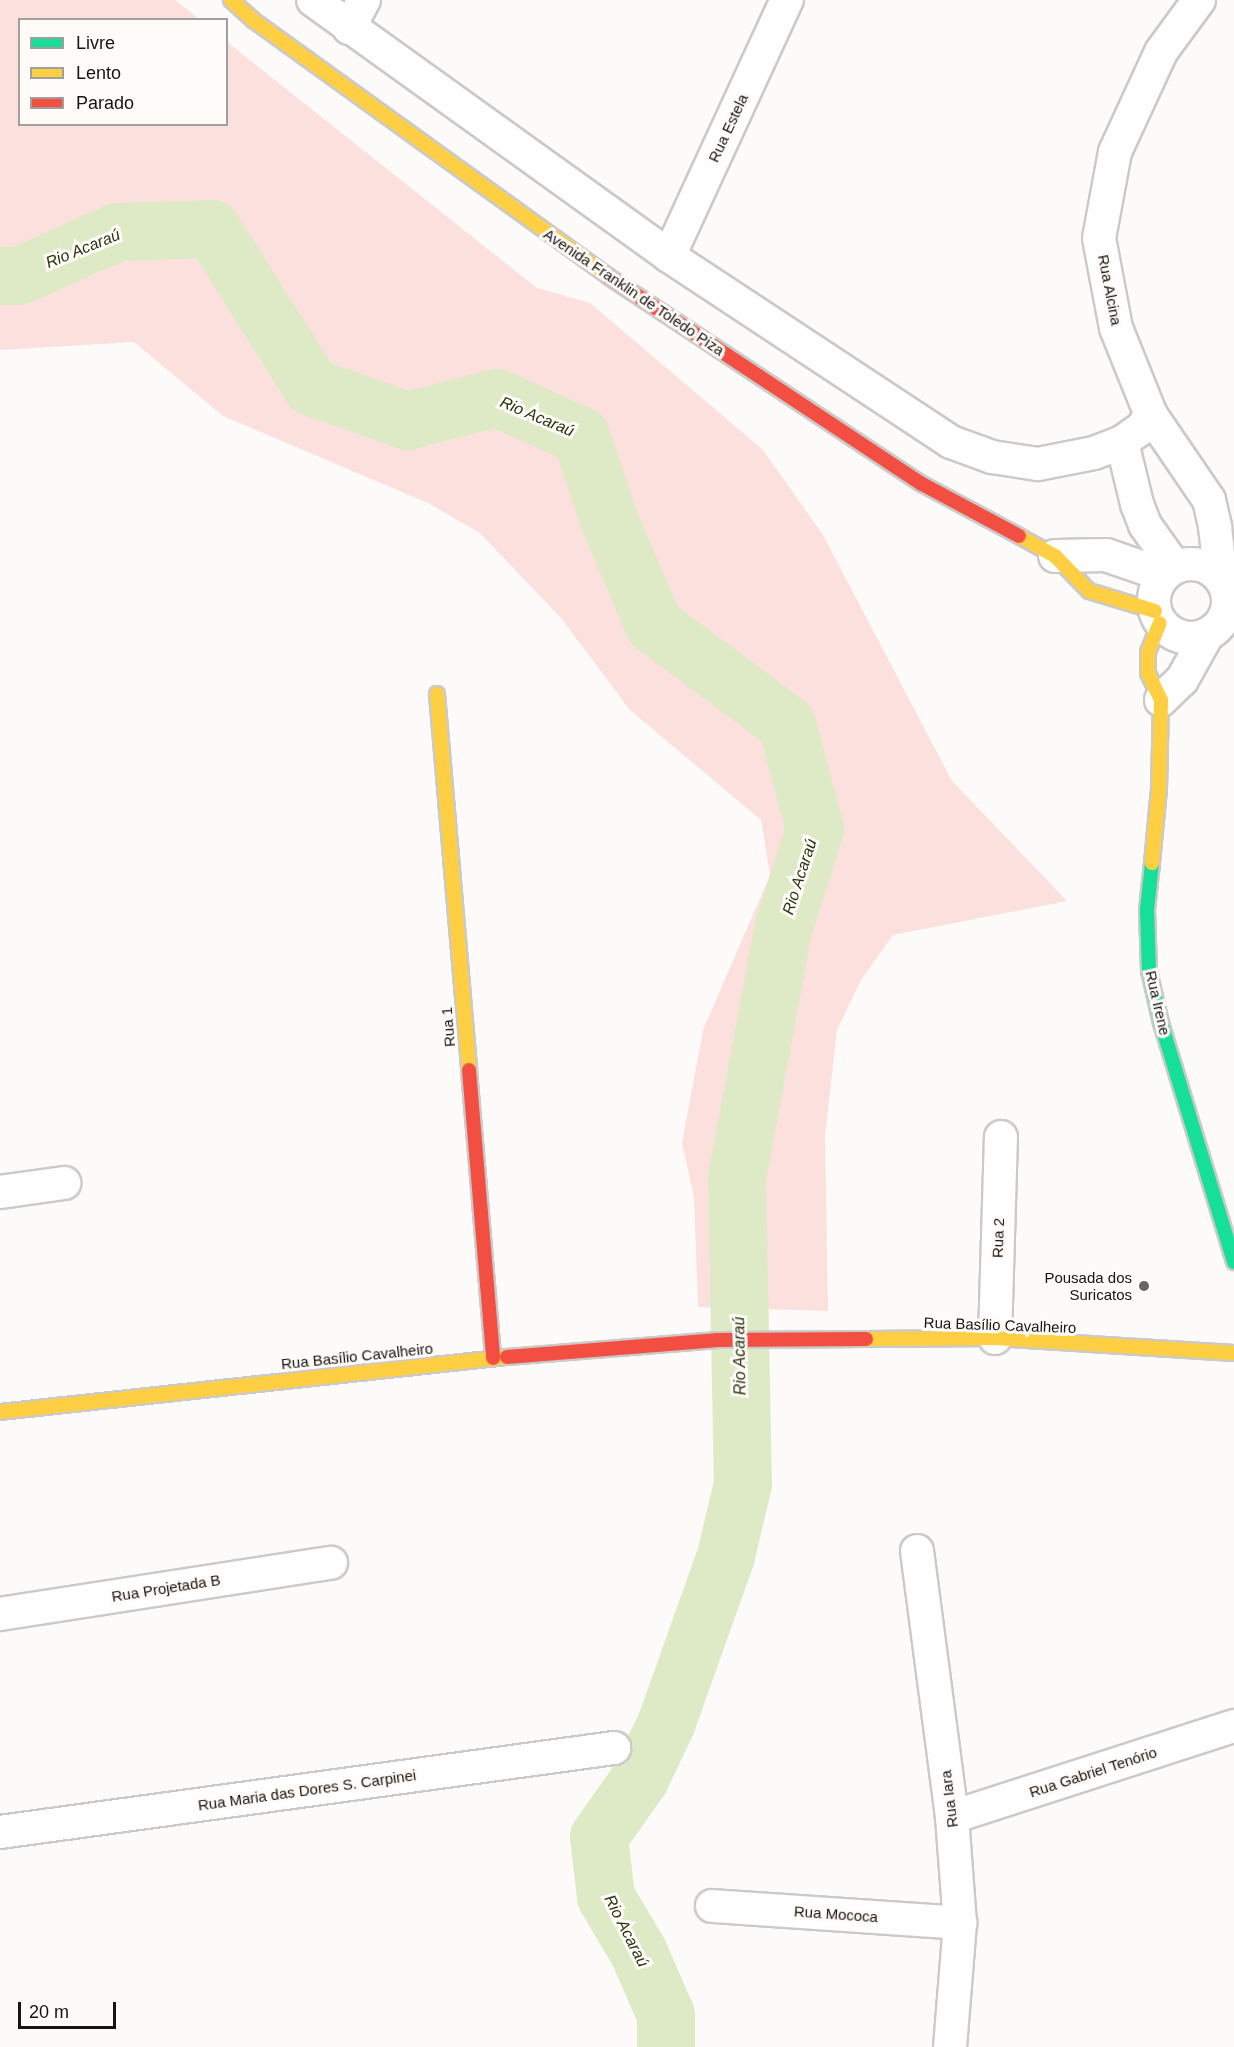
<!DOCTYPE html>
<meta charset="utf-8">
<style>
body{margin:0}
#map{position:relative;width:1234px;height:2047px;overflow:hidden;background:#fdfbf9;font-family:Arial,sans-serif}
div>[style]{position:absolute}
.green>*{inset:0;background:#fce0dd}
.river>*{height:58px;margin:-29px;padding:0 29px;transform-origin:29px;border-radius:29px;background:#deeac6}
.roads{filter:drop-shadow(2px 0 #cbcac8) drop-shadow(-2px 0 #cbcac8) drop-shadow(0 2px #cbcac8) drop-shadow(0 -2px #cbcac8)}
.street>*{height:32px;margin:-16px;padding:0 16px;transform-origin:16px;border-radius:16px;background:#fffefe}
.street>.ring{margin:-16px;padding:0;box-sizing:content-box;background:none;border:32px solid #fffefe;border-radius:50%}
.fast>*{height:14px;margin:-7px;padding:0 7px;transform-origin:7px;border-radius:7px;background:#16e098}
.slow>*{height:14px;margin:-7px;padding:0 7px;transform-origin:7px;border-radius:7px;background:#ffcf43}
.jam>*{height:14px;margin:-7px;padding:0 7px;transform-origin:7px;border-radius:7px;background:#f24e42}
.dots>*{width:16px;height:16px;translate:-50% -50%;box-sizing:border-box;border:3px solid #fefbf8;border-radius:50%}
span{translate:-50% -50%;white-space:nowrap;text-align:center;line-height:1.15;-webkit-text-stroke:6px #fefbf8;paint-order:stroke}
.street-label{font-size:15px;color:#161514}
.poi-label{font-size:15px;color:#161514}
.right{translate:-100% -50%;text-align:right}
.water-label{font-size:16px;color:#28330e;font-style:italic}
.legend{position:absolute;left:18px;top:18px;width:210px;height:108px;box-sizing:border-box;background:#fefbf8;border:2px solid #a19f9d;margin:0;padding:8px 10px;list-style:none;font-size:18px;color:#161514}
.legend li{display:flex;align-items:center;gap:12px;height:30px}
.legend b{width:30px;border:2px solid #a19f9d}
.scale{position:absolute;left:18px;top:2002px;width:98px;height:27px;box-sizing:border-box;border:3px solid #161514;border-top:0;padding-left:8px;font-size:18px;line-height:21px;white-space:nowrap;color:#161514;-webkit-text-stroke:4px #fefbf8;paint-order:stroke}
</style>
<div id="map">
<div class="green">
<i style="clip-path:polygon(0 0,175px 0,199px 19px,20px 20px,20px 124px,226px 124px,227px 42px,537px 288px,590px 303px,763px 450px,823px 535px,952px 781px,1067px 901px,893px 935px,861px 980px,837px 1030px,825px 1136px,828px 1311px,698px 1307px,694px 1197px,682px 1143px,703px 1030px,770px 875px,761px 820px,630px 710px,561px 618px,480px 533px,428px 503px,223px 416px,134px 342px,0 350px)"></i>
</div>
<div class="river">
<i style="left:0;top:276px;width:19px"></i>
<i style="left:19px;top:276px;width:108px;rotate:-24deg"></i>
<i style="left:118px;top:232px;width:94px;rotate:-1.8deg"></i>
<i style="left:212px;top:229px;width:187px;rotate:57.7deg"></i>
<i style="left:312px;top:387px;width:101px;rotate:19.7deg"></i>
<i style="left:407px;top:421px;width:93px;rotate:-14.3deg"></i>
<i style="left:497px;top:398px;width:92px;rotate:24.3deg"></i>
<i style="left:581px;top:436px;width:91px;rotate:71.4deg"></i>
<i style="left:610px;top:522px;width:112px;rotate:66.9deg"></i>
<i style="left:654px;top:625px;width:166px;rotate:36.7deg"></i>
<i style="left:787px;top:724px;width:109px;rotate:75.1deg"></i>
<i style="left:815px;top:829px;width:106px;rotate:107.6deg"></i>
<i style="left:783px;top:930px;width:251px;rotate:100.5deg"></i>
<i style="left:737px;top:1177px;width:307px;rotate:88.9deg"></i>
<i style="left:743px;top:1484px;width:74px;rotate:103.3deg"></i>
<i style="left:726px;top:1556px;width:176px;rotate:109.6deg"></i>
<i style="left:667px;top:1722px;width:63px;rotate:115.3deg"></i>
<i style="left:640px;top:1779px;width:71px;rotate:125.3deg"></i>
<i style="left:599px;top:1837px;width:60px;rotate:83.3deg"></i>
<i style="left:606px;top:1897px;width:65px;rotate:59.5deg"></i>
<i style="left:639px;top:1953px;width:68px;rotate:66.5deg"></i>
<i style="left:666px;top:2015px;width:32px;rotate:90deg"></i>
</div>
<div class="roads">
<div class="street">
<i style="left:313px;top:0;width:438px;rotate:35.7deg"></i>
<i style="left:669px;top:256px;width:338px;rotate:33.4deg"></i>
<i style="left:951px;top:442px;width:44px;rotate:20.1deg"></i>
<i style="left:992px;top:457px;width:47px;rotate:8.7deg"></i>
<i style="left:1038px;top:464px;width:57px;rotate:-11.1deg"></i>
<i style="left:1094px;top:453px;width:30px;rotate:-21deg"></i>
<i style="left:1122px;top:442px;width:24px;rotate:-35deg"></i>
<i style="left:1142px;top:428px;width:16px;rotate:-55deg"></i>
<i style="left:1199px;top:0;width:64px;rotate:126.2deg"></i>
<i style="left:1161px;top:52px;width:110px;rotate:114.7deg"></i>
<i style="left:1115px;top:152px;width:87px;rotate:100.5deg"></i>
<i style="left:1099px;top:238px;width:92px;rotate:79.3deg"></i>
<i style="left:1116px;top:328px;width:94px;rotate:68.1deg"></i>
<i style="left:1151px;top:415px;width:103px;rotate:55.7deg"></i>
<i style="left:1209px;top:500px;width:28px;rotate:77deg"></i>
<i style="left:1215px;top:527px;width:52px;rotate:83.4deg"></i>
<i style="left:349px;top:28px;width:32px;rotate:-62deg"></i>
<i style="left:669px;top:256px;width:282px;rotate:-65.3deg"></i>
<i style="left:1122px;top:442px;width:64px;rotate:76.4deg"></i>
<i style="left:1137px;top:504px;width:22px;rotate:69deg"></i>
<i style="left:1145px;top:525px;width:52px;rotate:54.5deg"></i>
<i style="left:1055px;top:556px;width:51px;rotate:-1.1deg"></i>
<i style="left:1106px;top:555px;width:61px;rotate:19deg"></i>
<i class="ring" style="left:1154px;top:564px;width:42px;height:42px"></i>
<i style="left:1161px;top:700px;width:29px;rotate:-44deg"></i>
<i style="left:1182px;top:680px;width:51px;rotate:-60.9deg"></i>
<i style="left:0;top:1192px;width:65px;rotate:-8deg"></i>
<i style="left:995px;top:1338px;width:201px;rotate:-88.3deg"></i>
<i style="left:917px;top:1551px;width:268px;rotate:82.5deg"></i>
<i style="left:952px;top:1817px;width:106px;rotate:85.7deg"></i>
<i style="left:960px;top:1923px;width:124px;rotate:94.6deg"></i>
<i style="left:0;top:1614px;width:335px;rotate:-8.8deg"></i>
<i style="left:952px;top:1817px;width:296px;rotate:-17.9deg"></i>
<i style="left:0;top:1832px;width:620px;rotate:-7.79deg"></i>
<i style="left:712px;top:1906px;width:249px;rotate:3.9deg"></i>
</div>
<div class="fast">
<i style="left:1152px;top:863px;width:47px;rotate:96.1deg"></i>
<i style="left:1147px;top:910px;width:61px;rotate:88.1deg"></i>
<i style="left:1149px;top:971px;width:53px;rotate:77deg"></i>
<i style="left:1161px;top:1023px;width:250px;rotate:73deg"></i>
</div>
<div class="slow">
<i style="left:231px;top:0;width:30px;rotate:42deg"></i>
<i style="left:253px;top:20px;width:439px;rotate:35.8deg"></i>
<i style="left:1019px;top:536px;width:41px;rotate:29.1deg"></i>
<i style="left:1055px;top:556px;width:49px;rotate:45.8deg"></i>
<i style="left:1089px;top:591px;width:69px;rotate:16.9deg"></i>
<i style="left:437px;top:694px;width:377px;rotate:85.1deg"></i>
<i style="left:1152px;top:863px;width:74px;rotate:-84.6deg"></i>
<i style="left:1159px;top:789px;width:89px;rotate:-88.7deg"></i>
<i style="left:1161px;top:700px;width:30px;rotate:-116deg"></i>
<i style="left:1148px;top:673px;width:21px;rotate:-90deg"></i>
<i style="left:1148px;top:652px;width:31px;rotate:-68deg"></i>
<i style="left:866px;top:1339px;width:129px;rotate:-0.4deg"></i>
<i style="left:995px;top:1338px;width:239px;rotate:3.6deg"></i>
<i style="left:0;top:1412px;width:510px;rotate:-6.19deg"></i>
</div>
<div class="jam">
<i style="left:609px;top:277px;width:375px;rotate:33.5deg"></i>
<i style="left:922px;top:484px;width:110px;rotate:28.2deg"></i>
<i style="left:469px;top:1070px;width:289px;rotate:85.2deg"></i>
<i style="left:507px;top:1357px;width:212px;rotate:-4.6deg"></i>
<i style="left:718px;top:1340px;width:148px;rotate:-0.4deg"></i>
</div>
</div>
<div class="dots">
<i style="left:1144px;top:1286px;background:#676664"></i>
</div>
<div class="street-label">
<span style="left:728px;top:128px;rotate:-65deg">Rua Estela</span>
<span style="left:1110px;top:290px;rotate:79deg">Rua Alcina</span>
<span style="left:634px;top:292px;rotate:34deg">Avenida Franklin de Toledo Piza</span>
<span style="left:1158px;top:1003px;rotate:77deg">Rua Irene</span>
<span style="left:448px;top:1027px;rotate:-95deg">Rua 1</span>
<span style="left:998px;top:1238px;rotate:-88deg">Rua 2</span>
<span style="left:1000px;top:1325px;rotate:2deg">Rua Basílio Cavalheiro</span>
<span style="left:357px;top:1356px;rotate:-6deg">Rua Basílio Cavalheiro</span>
<span style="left:166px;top:1588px;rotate:-9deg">Rua Projetada B</span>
<span style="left:1093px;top:1772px;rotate:-18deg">Rua Gabriel Tenório</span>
<span style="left:307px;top:1790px;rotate:-8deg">Rua Maria das Dores S. Carpinei</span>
<span style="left:949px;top:1799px;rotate:-97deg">Rua Iara</span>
<span style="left:836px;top:1914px;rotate:4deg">Rua Mococa</span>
</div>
<div class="poi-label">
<span class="right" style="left:1132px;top:1286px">Pousada dos<br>Suricatos</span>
</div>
<div class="water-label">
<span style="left:83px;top:249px;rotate:-22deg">Rio Acaraú</span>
<span style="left:537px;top:417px;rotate:23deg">Rio Acaraú</span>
<span style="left:800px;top:877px;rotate:-72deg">Rio Acaraú</span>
<span style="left:740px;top:1356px;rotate:-91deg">Rio Acaraú</span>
<span style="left:626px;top:1931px;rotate:63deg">Rio Acaraú</span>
</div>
<ul class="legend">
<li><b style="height:8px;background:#16e098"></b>Livre</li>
<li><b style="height:8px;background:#ffcf43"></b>Lento</li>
<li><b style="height:8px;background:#f24e42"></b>Parado</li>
</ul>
<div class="scale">20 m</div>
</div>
